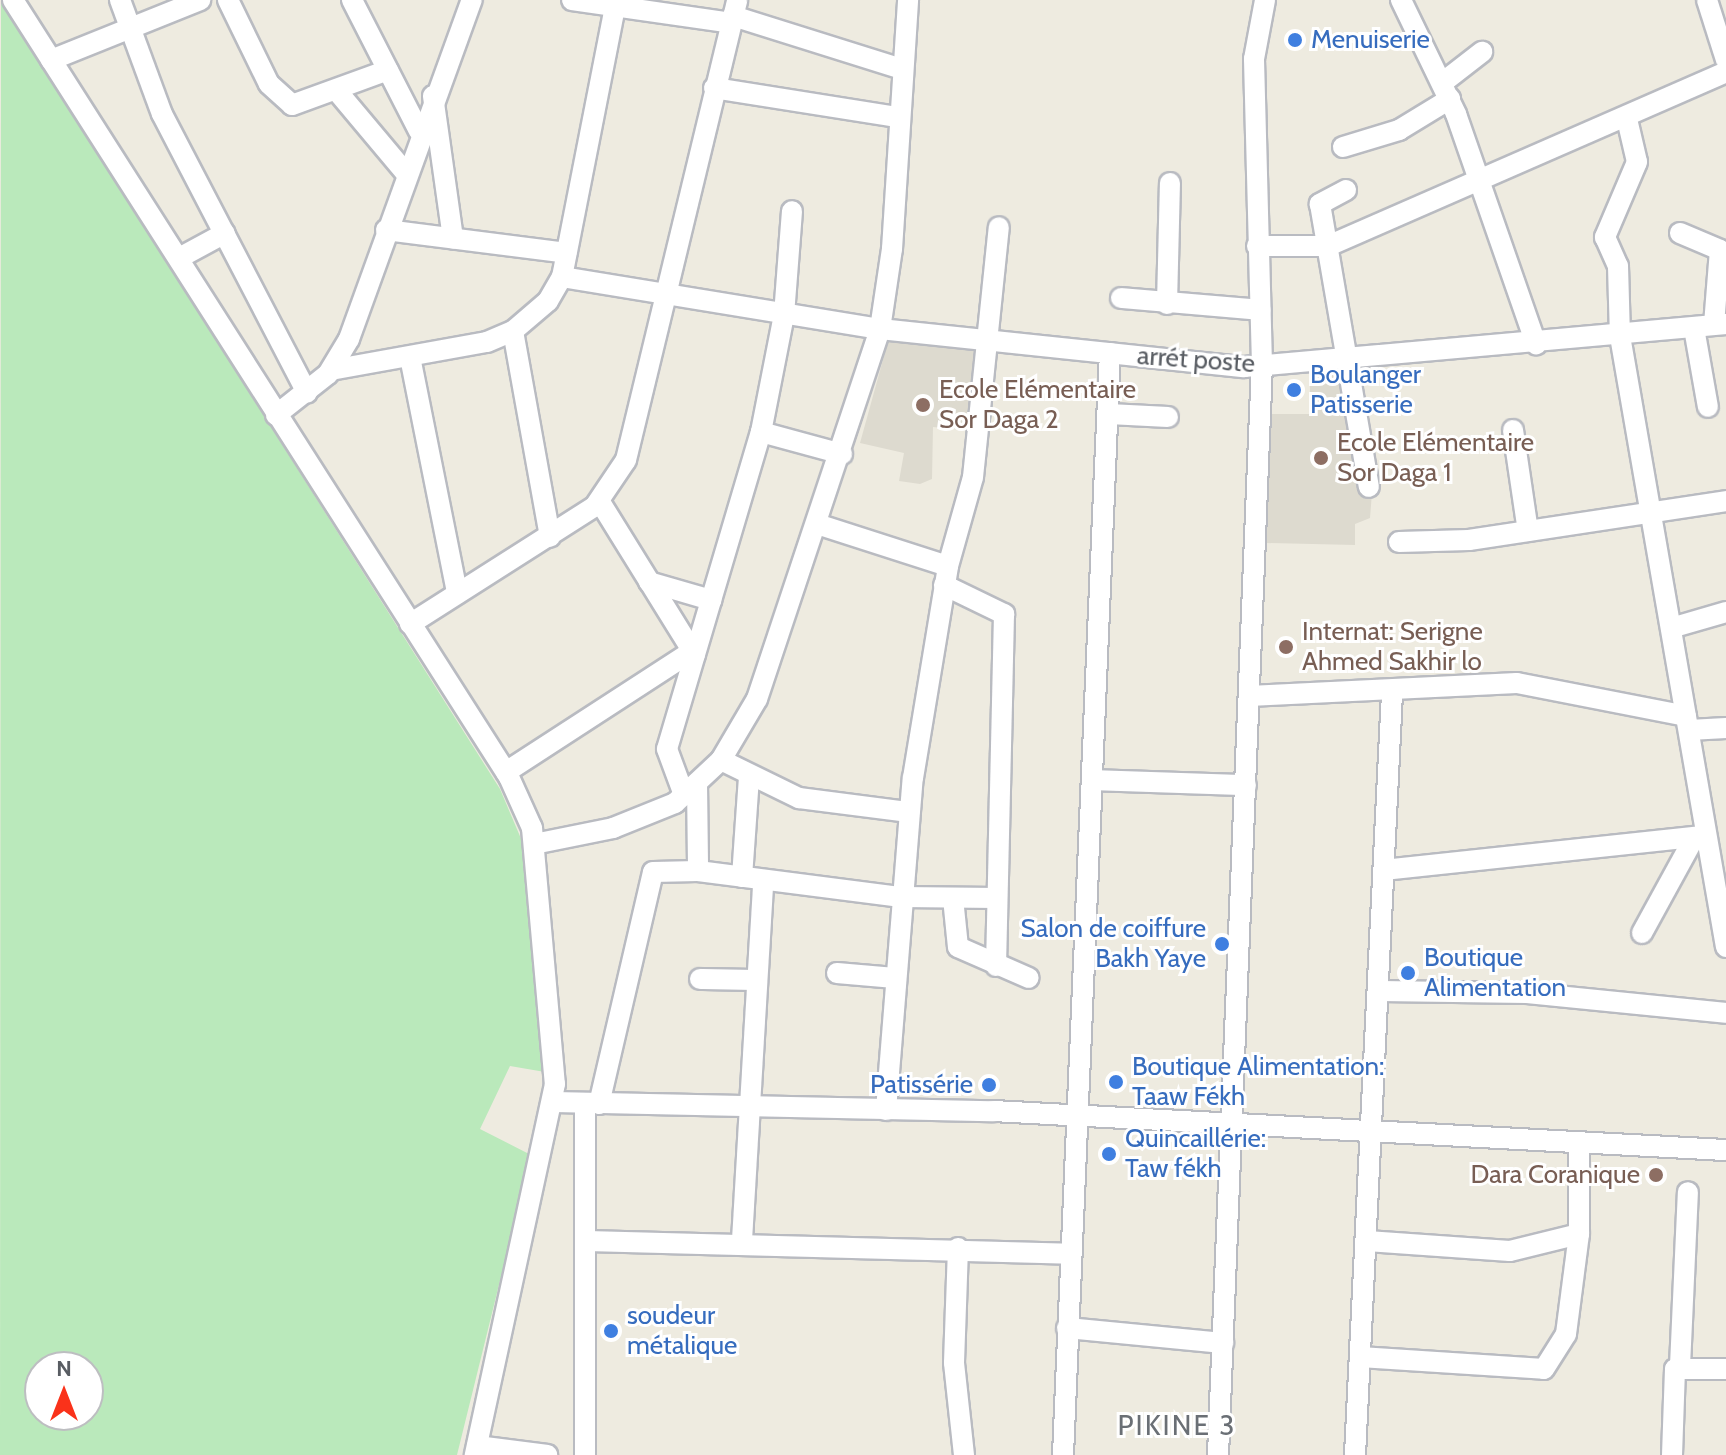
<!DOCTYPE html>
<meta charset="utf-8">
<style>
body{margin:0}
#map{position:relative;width:1726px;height:1455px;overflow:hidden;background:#eeebe0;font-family:Cabin,sans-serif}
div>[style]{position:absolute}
.education>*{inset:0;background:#dddacf}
.green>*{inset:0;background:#bae9bb}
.roads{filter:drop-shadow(2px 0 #b9bbc1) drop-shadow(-2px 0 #b9bbc1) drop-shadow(0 2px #b9bbc1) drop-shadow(0 -2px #b9bbc1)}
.street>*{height:20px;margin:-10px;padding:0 10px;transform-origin:10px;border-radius:10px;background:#fff}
.dots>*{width:22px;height:22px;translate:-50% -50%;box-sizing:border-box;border:4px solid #fff;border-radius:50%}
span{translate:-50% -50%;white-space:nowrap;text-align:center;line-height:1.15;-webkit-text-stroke:6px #fff;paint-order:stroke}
.shop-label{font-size:26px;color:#366cbe}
.left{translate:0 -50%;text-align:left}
.right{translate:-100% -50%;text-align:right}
.street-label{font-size:26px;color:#595d63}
.education-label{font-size:26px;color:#785e54}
.neighbourhood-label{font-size:28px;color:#6a6f75;letter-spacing:2px}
.north{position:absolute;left:24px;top:1351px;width:80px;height:80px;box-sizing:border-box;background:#fff;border:2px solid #bdbec1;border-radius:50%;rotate:0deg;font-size:22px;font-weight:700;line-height:32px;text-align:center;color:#595d63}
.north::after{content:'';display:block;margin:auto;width:28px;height:36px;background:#fa321a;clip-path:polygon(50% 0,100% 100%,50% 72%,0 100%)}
</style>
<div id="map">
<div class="education">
<i style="clip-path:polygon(889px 338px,982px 352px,973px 431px,933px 427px,932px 479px,920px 484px,899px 481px,904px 453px,860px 443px)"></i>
<i style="clip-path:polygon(1356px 372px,1374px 468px,1370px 518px,1355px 524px,1355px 545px,1266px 543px,1271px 414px,1310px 414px,1310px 376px)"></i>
</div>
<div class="green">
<i style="clip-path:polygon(evenodd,1px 0,500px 789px,522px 841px,545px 1072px,510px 1066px,480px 1129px,531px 1155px,457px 1455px,0 1455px,1px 0,40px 1367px,88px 1367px,88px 1415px,40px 1415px,40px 1367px)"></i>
</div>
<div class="roads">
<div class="street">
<i style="left:13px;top:0;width:922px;rotate:57.45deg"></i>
<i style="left:509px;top:777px;width:56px;rotate:65.7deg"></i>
<i style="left:532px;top:828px;width:257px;rotate:84.9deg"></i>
<i style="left:555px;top:1084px;width:380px;rotate:102.2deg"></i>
<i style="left:120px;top:0;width:121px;rotate:69.8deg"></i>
<i style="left:162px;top:114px;width:314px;rotate:62.5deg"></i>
<i style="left:228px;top:0;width:93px;rotate:64deg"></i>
<i style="left:269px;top:84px;width:31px;rotate:42deg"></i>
<i style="left:292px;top:105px;width:102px;rotate:-20deg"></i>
<i style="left:352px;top:0;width:147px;rotate:62.9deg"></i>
<i style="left:572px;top:0;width:161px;rotate:8.2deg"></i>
<i style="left:1401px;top:0;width:127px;rotate:64.2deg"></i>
<i style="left:1456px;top:114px;width:244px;rotate:70.8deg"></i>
<i style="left:1707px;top:0;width:63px;rotate:72.4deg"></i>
<i style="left:733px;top:16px;width:177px;rotate:17.4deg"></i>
<i style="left:51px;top:60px;width:161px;rotate:-21.9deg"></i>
<i style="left:1442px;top:83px;width:51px;rotate:-37.8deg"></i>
<i style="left:714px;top:88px;width:186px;rotate:9deg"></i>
<i style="left:337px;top:91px;width:106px;rotate:50deg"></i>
<i style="left:433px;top:96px;width:144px;rotate:82deg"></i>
<i style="left:1627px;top:119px;width:44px;rotate:76.9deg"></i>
<i style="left:1637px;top:162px;width:82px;rotate:113.1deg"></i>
<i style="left:1605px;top:237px;width:32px;rotate:66deg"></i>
<i style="left:1618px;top:266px;width:70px;rotate:88.4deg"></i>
<i style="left:1620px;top:336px;width:620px;rotate:80.16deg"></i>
<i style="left:1343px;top:147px;width:59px;rotate:-16.9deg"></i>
<i style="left:1399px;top:130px;width:60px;rotate:-31.3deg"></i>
<i style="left:1346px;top:190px;width:30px;rotate:152deg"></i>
<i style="left:1320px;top:204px;width:287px;rotate:80.2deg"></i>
<i style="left:386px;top:230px;width:182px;rotate:7.2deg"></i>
<i style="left:1680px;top:233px;width:43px;rotate:23deg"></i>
<i style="left:1720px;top:250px;width:75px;rotate:94.6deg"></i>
<i style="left:1257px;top:246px;width:71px"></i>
<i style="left:1328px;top:246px;width:434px;rotate:-23.6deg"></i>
<i style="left:179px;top:258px;width:52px;rotate:-28.5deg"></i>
<i style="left:562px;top:277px;width:322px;rotate:9.3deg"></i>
<i style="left:880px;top:329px;width:366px;rotate:6deg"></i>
<i style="left:1244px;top:367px;width:484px;rotate:-5.1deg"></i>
<i style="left:1121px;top:298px;width:140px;rotate:4.9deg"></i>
<i style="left:1167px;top:304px;width:121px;rotate:-88.6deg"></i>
<i style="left:1694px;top:328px;width:80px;rotate:80deg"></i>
<i style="left:513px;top:331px;width:209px;rotate:79.8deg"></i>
<i style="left:410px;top:357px;width:241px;rotate:78.7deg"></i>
<i style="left:331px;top:370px;width:158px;rotate:-10.2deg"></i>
<i style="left:487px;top:342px;width:28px;rotate:-23deg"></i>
<i style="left:513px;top:331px;width:46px;rotate:-40.6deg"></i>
<i style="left:548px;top:301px;width:28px;rotate:-60deg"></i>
<i style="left:562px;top:277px;width:276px;rotate:-78.9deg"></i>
<i style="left:1109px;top:414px;width:59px;rotate:2.9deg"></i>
<i style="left:276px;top:415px;width:66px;rotate:-38.3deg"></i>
<i style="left:328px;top:374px;width:41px;rotate:-59deg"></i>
<i style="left:349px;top:339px;width:361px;rotate:-70.1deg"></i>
<i style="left:1513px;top:430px;width:102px;rotate:81.6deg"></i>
<i style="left:761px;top:432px;width:84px;rotate:15.2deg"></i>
<i style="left:600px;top:502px;width:180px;rotate:58.2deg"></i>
<i style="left:820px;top:525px;width:134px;rotate:17.8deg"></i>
<i style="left:1399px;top:542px;width:70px;rotate:-1.6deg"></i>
<i style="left:1469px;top:540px;width:260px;rotate:-8.6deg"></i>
<i style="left:649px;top:582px;width:65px;rotate:16.2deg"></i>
<i style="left:944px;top:585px;width:67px;rotate:25.8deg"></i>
<i style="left:1004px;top:614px;width:352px;rotate:91.3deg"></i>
<i style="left:410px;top:624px;width:219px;rotate:-32.5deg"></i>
<i style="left:595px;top:506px;width:55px;rotate:-56deg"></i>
<i style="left:626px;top:460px;width:473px;rotate:-76.4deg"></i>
<i style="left:1671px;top:628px;width:57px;rotate:-16.2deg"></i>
<i style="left:1249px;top:696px;width:268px;rotate:-2.8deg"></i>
<i style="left:1517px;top:683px;width:172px;rotate:11deg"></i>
<i style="left:1689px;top:730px;width:37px;rotate:-3deg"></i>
<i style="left:721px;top:760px;width:87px;rotate:26deg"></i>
<i style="left:799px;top:798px;width:111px;rotate:7.3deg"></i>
<i style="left:506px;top:772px;width:222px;rotate:-33deg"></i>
<i style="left:1093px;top:780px;width:153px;rotate:1.9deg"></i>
<i style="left:697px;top:783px;width:88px;rotate:89.3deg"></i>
<i style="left:698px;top:871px;width:205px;rotate:7.3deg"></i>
<i style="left:901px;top:897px;width:96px;rotate:0.6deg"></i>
<i style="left:684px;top:795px;width:49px;rotate:-110.3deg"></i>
<i style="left:667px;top:749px;width:331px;rotate:-73.5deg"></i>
<i style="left:761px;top:432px;width:119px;rotate:-78.9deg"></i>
<i style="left:784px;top:315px;width:104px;rotate:-85.6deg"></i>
<i style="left:534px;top:844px;width:81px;rotate:-11.4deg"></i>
<i style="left:613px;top:828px;width:67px;rotate:-22deg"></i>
<i style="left:675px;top:803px;width:63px;rotate:-43.1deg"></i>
<i style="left:721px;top:760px;width:71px;rotate:-59.5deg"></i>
<i style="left:757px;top:699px;width:390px;rotate:-71.6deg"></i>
<i style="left:880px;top:329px;width:81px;rotate:-81.5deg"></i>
<i style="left:892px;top:249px;width:250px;rotate:-86.3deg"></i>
<i style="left:1384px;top:870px;width:322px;rotate:-6.1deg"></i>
<i style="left:742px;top:877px;width:99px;rotate:-86deg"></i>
<i style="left:953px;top:898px;width:49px;rotate:84.2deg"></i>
<i style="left:958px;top:947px;width:77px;rotate:23.6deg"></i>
<i style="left:1642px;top:933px;width:108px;rotate:-61.3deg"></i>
<i style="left:837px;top:973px;width:58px;rotate:4.9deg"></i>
<i style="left:700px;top:979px;width:57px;rotate:1deg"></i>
<i style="left:1380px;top:991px;width:147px;rotate:0.8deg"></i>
<i style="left:1527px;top:993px;width:200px;rotate:5.7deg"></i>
<i style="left:552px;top:1102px;width:441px;rotate:1.2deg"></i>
<i style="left:993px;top:1111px;width:734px;rotate:3.05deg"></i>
<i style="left:585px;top:1104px;width:351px;rotate:90deg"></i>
<i style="left:599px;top:1104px;width:238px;rotate:-76.9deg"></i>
<i style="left:653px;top:872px;width:45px;rotate:-1.3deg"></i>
<i style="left:886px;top:1110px;width:333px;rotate:-85.4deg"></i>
<i style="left:913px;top:778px;width:215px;rotate:-80.6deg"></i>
<i style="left:948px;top:566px;width:92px;rotate:-74.3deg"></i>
<i style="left:973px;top:477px;width:251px;rotate:-84.1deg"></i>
<i style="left:742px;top:1240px;width:357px;rotate:-86.6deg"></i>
<i style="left:587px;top:1241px;width:483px;rotate:1.5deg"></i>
<i style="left:1367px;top:1241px;width:143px;rotate:4deg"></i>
<i style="left:1510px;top:1251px;width:71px;rotate:-13.8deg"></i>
<i style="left:1579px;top:1234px;width:92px;rotate:-90deg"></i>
<i style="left:958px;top:1248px;width:115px;rotate:92deg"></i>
<i style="left:954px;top:1363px;width:93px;rotate:83.8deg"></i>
<i style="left:1067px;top:1328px;width:157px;rotate:5.5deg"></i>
<i style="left:1360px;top:1357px;width:184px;rotate:3.7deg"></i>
<i style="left:1544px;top:1369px;width:41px;rotate:-57.8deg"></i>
<i style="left:1566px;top:1334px;width:101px;rotate:-82.6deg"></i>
<i style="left:1680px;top:1366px;width:174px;rotate:-87.4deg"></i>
<i style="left:477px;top:1446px;width:71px;rotate:7.3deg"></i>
<i style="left:1063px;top:1455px;width:1103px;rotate:-87.56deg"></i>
<i style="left:1218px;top:1455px;width:1091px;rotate:-87.69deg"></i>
<i style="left:1262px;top:365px;width:306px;rotate:-91.5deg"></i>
<i style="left:1254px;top:59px;width:60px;rotate:-79.4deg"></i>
<i style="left:1355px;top:1455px;width:763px;rotate:-87.22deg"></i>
<i style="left:1672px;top:1455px;width:86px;rotate:-88deg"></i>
<i style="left:1675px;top:1369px;width:51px"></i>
</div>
</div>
<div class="dots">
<i style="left:1295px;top:40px;background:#3f7fe0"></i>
<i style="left:1294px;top:390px;background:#3f7fe0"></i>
<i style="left:923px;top:405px;background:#8d6e63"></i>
<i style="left:1321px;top:458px;background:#8d6e63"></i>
<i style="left:1286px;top:647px;background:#8d6e63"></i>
<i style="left:1222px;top:944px;background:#3f7fe0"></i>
<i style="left:1408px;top:973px;background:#3f7fe0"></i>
<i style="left:1116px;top:1082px;background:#3f7fe0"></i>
<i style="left:989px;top:1085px;background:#3f7fe0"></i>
<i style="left:1109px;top:1154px;background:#3f7fe0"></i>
<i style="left:1656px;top:1175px;background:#8d6e63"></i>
<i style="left:611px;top:1331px;background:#3f7fe0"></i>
</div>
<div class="shop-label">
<span class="left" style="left:1311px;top:40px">Menuiserie</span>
<span class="left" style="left:1310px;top:390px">Boulanger<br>Patisserie</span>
<span class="right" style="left:1206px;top:944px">Salon de coiffure<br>Bakh Yaye</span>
<span class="left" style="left:1424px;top:973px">Boutique<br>Alimentation</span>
<span class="left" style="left:1132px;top:1082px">Boutique Alimentation:<br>Taaw Fékh</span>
<span class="right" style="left:973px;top:1085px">Patissérie</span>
<span class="left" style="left:1125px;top:1154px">Quincaillérie:<br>Taw fékh</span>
<span class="left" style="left:627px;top:1331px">soudeur<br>métalique</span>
</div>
<div class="street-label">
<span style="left:1196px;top:360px;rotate:4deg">arrét poste</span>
</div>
<div class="education-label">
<span class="left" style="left:939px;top:405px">Ecole Elémentaire<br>Sor Daga 2</span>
<span class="left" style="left:1337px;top:458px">Ecole Elémentaire<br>Sor Daga 1</span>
<span class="left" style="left:1302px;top:647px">Internat: Serigne<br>Ahmed Sakhir lo</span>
<span class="right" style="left:1640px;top:1175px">Dara Coranique</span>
</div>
<div class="neighbourhood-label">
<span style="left:1177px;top:1425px">PIKINE 3</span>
</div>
<div class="north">N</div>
</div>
